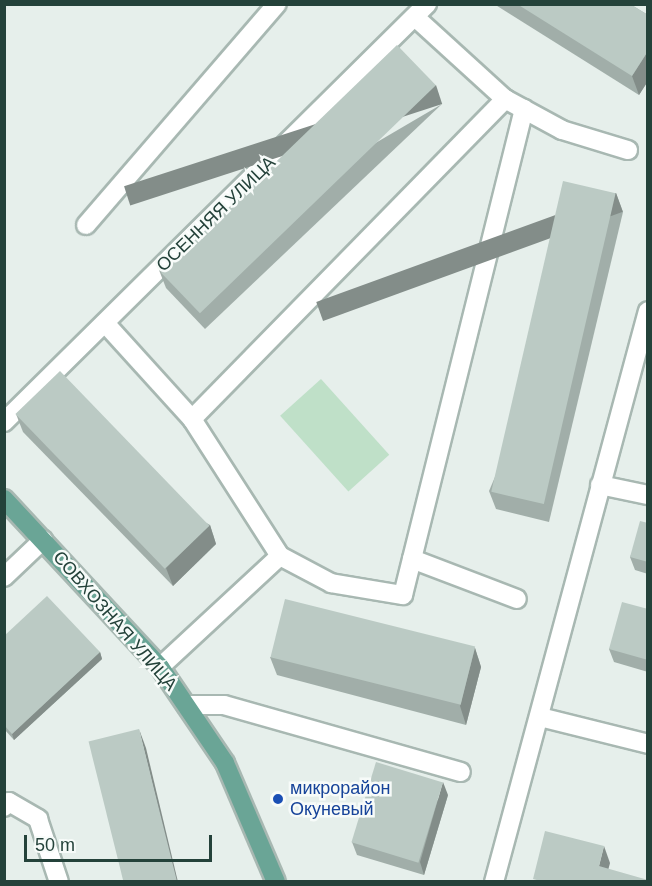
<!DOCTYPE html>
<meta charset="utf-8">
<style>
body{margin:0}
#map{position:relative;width:652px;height:886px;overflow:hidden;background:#e6efeb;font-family:Arial,sans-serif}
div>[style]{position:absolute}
.green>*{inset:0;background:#bfe0c8;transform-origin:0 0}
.roads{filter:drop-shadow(2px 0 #a8b8b2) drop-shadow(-2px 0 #a8b8b2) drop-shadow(0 2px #a8b8b2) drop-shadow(0 -2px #a8b8b2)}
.minor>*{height:18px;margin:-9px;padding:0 9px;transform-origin:9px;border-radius:9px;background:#fff}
.major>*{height:18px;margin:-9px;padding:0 9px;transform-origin:9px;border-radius:9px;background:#6aa596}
.wall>*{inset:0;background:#a1aea9}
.shaded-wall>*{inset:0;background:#838d89;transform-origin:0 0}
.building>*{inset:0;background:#bbcac4;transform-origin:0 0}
.dots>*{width:16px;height:16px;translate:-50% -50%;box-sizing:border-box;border:3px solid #f7fbf9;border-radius:50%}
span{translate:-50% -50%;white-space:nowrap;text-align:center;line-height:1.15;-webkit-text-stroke:5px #f7fbf9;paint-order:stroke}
.street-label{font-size:18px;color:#24423a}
.transit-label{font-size:18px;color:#164399}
.left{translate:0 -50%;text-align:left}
.frame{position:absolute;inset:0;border:6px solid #24423a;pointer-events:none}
.scale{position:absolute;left:24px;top:835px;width:188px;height:27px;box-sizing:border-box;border:3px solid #24423a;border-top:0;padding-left:8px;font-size:18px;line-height:21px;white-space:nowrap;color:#24423a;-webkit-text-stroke:4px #f7fbf9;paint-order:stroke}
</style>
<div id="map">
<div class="green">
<i style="left:321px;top:379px;width:102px;height:55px;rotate:48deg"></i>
</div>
<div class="roads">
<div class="minor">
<i style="left:416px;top:18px;width:120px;rotate:42.3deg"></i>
<i style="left:86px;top:225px;width:292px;rotate:-49.2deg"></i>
<i style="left:105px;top:323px;width:130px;rotate:47.8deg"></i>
<i style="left:192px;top:419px;width:163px;rotate:57.3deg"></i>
<i style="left:280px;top:556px;width:58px;rotate:27.9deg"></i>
<i style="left:331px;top:583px;width:73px;rotate:9.5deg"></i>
<i style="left:403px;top:595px;width:501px;rotate:-76.02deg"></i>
<i style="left:192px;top:419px;width:448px;rotate:-45.6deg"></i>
<i style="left:505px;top:99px;width:65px;rotate:28.5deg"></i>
<i style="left:562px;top:130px;width:69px;rotate:16.9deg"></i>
<i style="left:4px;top:422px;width:595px;rotate:-44.66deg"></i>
<i style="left:600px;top:485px;width:49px;rotate:11.8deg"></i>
<i style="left:412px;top:559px;width:112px;rotate:20.9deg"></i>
<i style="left:4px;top:577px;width:54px;rotate:-43.5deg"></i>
<i style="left:160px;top:667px;width:163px;rotate:-42.8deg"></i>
<i style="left:186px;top:705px;width:38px"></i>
<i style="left:224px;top:705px;width:246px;rotate:15.8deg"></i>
<i style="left:540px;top:717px;width:111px;rotate:14deg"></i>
<i style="left:4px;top:807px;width:7px;rotate:-45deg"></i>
<i style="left:9px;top:802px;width:34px;rotate:30deg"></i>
<i style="left:38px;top:819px;width:66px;rotate:71.6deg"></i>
<i style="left:494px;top:882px;width:591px;rotate:-74.91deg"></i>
</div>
<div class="major">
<i style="left:4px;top:499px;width:229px;rotate:47.1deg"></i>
<i style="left:160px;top:667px;width:116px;rotate:55.9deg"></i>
<i style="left:225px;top:763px;width:129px;rotate:66.8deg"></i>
</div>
</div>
<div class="wall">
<i style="clip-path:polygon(494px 4px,630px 4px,648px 15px,648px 81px,639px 95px)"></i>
<i style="clip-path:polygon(442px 104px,205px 329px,166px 288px,159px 270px)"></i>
<i style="clip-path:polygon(616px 193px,623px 212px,549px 522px,496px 509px,489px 491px)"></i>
<i style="clip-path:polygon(16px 414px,210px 525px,216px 544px,173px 586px,23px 432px)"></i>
<i style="clip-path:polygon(648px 523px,648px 574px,635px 570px,630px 557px)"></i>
<i style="clip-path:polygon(648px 609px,648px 672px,614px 662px,609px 649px)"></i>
<i style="clip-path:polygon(4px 636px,100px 652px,102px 659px,14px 740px,4px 729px)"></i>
<i style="clip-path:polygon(475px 648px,481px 667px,466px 725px,277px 675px,270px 657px)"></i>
<i style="clip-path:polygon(448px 795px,424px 875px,357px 855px,352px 842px)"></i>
</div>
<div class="shaded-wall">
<i style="clip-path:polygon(648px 51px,648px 81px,639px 95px,632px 76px)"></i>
<i style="left:436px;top:85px;width:20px;height:328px;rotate:72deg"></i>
<i style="left:616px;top:193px;width:20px;height:319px;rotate:70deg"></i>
<i style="clip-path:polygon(210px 525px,216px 544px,173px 586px,166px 568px)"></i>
<i style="clip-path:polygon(475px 648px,481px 667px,466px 725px,460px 706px)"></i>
<i style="clip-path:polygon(100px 652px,102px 659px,14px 740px,12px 734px)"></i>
<i style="clip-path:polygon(139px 729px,146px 748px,178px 882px,176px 882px)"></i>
<i style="clip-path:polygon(443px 782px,448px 795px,424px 875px,420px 862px)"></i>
<i style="clip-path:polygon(604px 846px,610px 863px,605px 882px,599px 866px)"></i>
</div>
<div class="building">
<i style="clip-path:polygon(517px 4px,630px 4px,648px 15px,648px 51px,632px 76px)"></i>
<i style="left:397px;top:45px;width:56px;height:328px;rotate:46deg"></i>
<i style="left:563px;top:181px;width:54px;height:319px;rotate:13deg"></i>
<i style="left:60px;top:371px;width:215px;height:62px;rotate:46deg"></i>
<i style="clip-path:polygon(640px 521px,648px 523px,648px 562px,630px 557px)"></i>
<i style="clip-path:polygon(47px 596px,100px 652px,12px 734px,4px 725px,4px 636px)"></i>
<i style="left:285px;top:599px;width:196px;height:60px;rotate:14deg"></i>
<i style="clip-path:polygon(622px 602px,648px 609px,648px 660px,609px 649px)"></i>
<i style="left:139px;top:729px;width:157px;height:52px;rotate:76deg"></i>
<i style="left:376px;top:762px;width:70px;height:84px;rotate:17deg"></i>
<i style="clip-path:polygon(545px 831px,604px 846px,599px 866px,648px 880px,648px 882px,544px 882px,533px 879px)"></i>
</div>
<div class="dots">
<i style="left:278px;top:799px;background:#1a4fb4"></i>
</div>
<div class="street-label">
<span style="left:216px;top:214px;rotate:-44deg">ОСЕННЯЯ УЛИЦА</span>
<span style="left:115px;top:621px;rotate:49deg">СОВХОЗНАЯ УЛИЦА</span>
</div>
<div class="transit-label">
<span class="left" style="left:290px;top:799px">микрорайон<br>Окуневый</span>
</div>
<div class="frame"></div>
<div class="scale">50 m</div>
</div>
